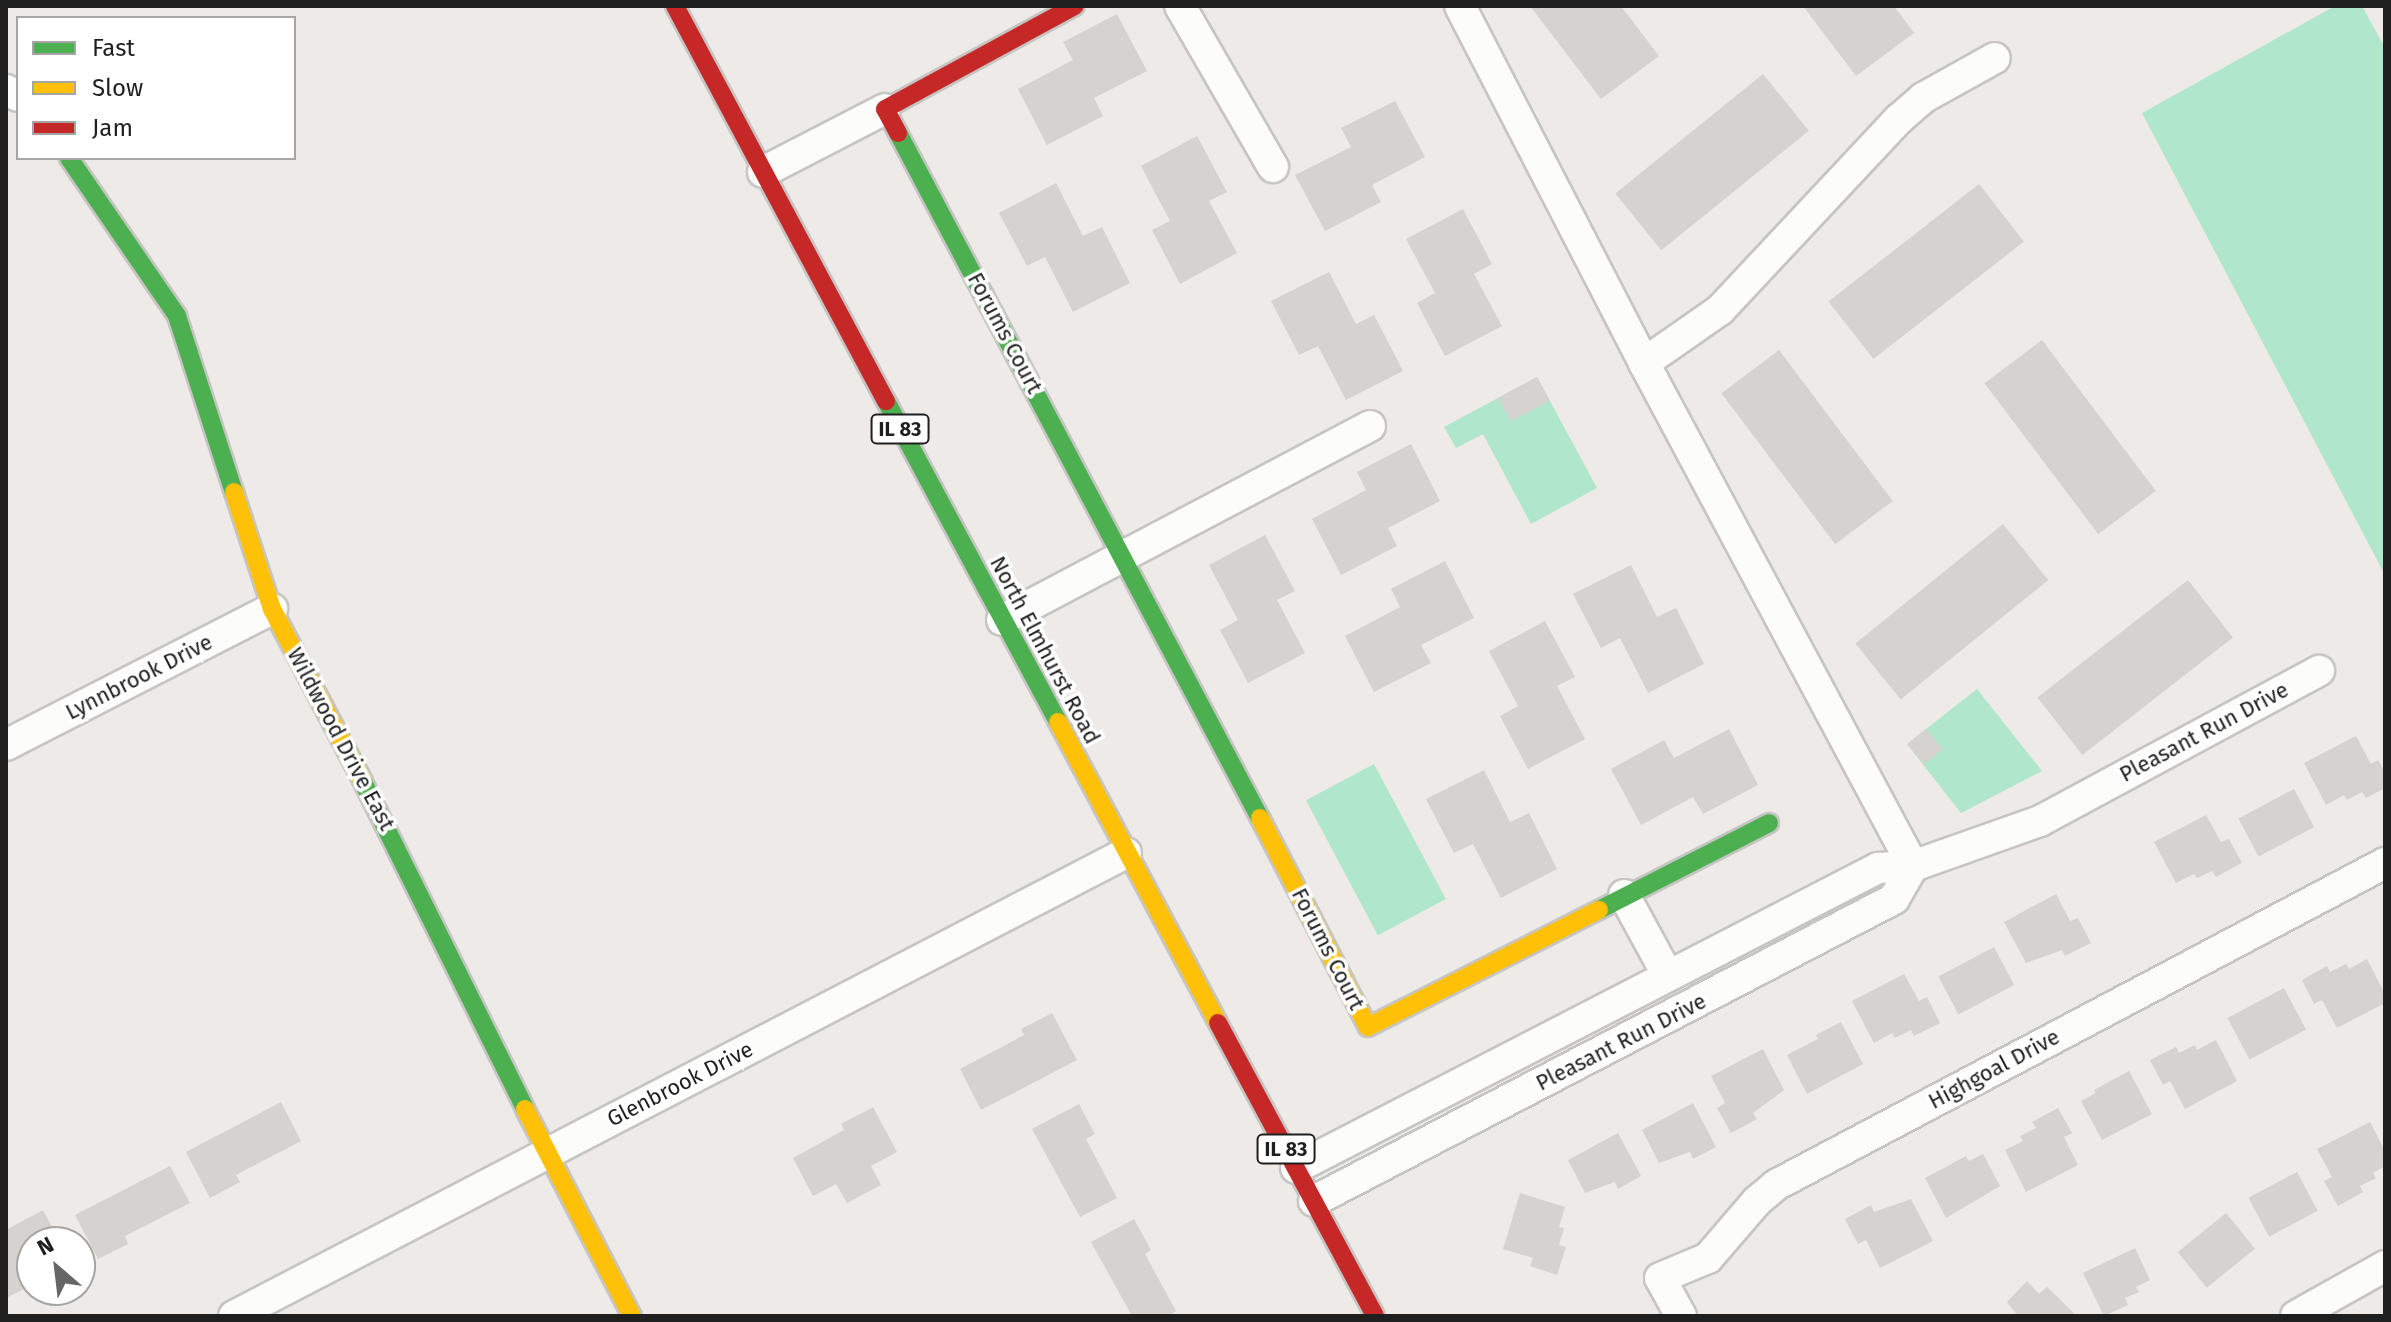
<!DOCTYPE html>
<style>
body{margin:0}
#map{position:relative;width:2391px;height:1322px;overflow:hidden;background:#edeae7;font-family:"Fira Sans",sans-serif}
div>[style]{position:absolute}
.pitch>*{inset:0;background:#b0e6cc;transform-origin:0 0}
.building>*{inset:0;background:#d5d2d0;transform-origin:0 0}
.roads{filter:drop-shadow(2px 0 #c6c5c3) drop-shadow(-2px 0 #c6c5c3) drop-shadow(0 2px #c6c5c3) drop-shadow(0 -2px #c6c5c3)}
.street>*{height:30px;margin:-15px;padding:0 15px;transform-origin:15px;border-radius:15px;background:#fcfcfb}
.fast>*{height:18px;margin:-9px;padding:0 9px;transform-origin:9px;border-radius:9px;background:#4caf50}
.slow>*{height:18px;margin:-9px;padding:0 9px;transform-origin:9px;border-radius:9px;background:#ffc107}
.jam>*{height:18px;margin:-9px;padding:0 9px;transform-origin:9px;border-radius:9px;background:#c62828}
span{translate:-50% -50%;white-space:nowrap;text-align:center;line-height:1.15;-webkit-text-stroke:7px #fff;paint-order:stroke}
.shield-label span{padding:2px 6px;background:#fff;border:2px solid;border-radius:6px;-webkit-text-stroke-width:0}
.shield-label{font-size:20px;color:#1f1f1f;font-weight:700}
.street-label{font-size:22px;color:#1f1f1f}
.frame{position:absolute;inset:0;border:8px solid #1f1f1f;pointer-events:none}
.legend{position:absolute;left:16px;top:16px;width:280px;height:144px;box-sizing:border-box;background:#fff;border:2px solid #a5a5a5;margin:0;padding:10px 14px;list-style:none;font-size:24px;color:#1f1f1f}
.legend li{display:flex;align-items:center;gap:16px;height:40px}
.legend b{width:40px;border:2px solid #a5a5a5}
.north{position:absolute;left:16px;top:1226px;width:80px;height:80px;box-sizing:border-box;background:#fff;border:2px solid #a5a5a5;border-radius:50%;rotate:332deg;font-size:22px;font-weight:700;line-height:32px;text-align:center;color:#1f1f1f}
.north::after{content:'';display:block;margin:auto;width:28px;height:36px;background:#676665;clip-path:polygon(50% 0,100% 100%,50% 72%,0 100%)}
</style>
<div id="map">
<div class="pitch">
<i style="clip-path:polygon(2335px 6px,2362px 6px,2385px 48px,2385px 575px,2142px 113px)"></i>
<i style="clip-path:polygon(1537px 377px,1597px 488px,1531px 524px,1483px 434px,1456px 448px,1444px 427px)"></i>
<i style="clip-path:polygon(1977px 689px,2042px 771px,1961px 813px,1907px 744px)"></i>
<i style="left:1374px;top:764px;width:153px;height:77px;rotate:62deg"></i>
</div>
<div class="building">
<i style="clip-path:polygon(1530px 6px,1621px 6px,1659px 56px,1601px 99px)"></i>
<i style="clip-path:polygon(1803px 6px,1894px 6px,1914px 33px,1856px 76px)"></i>
<i style="clip-path:polygon(1117px 14px,1147px 71px,1094px 98px,1103px 116px,1047px 145px,1018px 89px,1073px 60px,1063px 42px)"></i>
<i style="left:1763px;top:74px;width:73px;height:190px;rotate:51deg"></i>
<i style="clip-path:polygon(1395px 101px,1425px 157px,1372px 185px,1381px 202px,1325px 231px,1295px 175px,1351px 147px,1341px 128px)"></i>
<i style="clip-path:polygon(1197px 136px,1227px 192px,1209px 201px,1237px 253px,1180px 284px,1152px 230px,1170px 221px,1141px 166px)"></i>
<i style="clip-path:polygon(1056px 183px,1083px 236px,1102px 227px,1130px 283px,1073px 312px,1045px 257px,1027px 266px,999px 213px)"></i>
<i style="left:1979px;top:184px;width:73px;height:191px;rotate:52deg"></i>
<i style="clip-path:polygon(1463px 209px,1492px 264px,1474px 274px,1502px 326px,1445px 356px,1417px 303px,1435px 293px,1406px 239px)"></i>
<i style="clip-path:polygon(1329px 272px,1356px 324px,1374px 315px,1403px 371px,1346px 400px,1318px 346px,1299px 355px,1271px 301px)"></i>
<i style="left:2042px;top:340px;width:189px;height:72px;rotate:53deg"></i>
<i style="left:1779px;top:350px;width:189px;height:72px;rotate:53deg"></i>
<i style="left:1537px;top:377px;width:27px;height:44px;rotate:62deg"></i>
<i style="clip-path:polygon(1411px 444px,1440px 501px,1388px 528px,1397px 546px,1341px 575px,1312px 519px,1366px 490px,1357px 472px)"></i>
<i style="left:2003px;top:524px;width:72px;height:190px;rotate:51deg"></i>
<i style="clip-path:polygon(1265px 535px,1295px 591px,1277px 600px,1305px 653px,1248px 683px,1220px 630px,1238px 620px,1209px 565px)"></i>
<i style="clip-path:polygon(1445px 561px,1474px 618px,1421px 645px,1431px 663px,1374px 692px,1345px 636px,1400px 607px,1391px 589px)"></i>
<i style="clip-path:polygon(1631px 565px,1657px 617px,1676px 608px,1704px 664px,1648px 693px,1620px 638px,1601px 648px,1573px 594px)"></i>
<i style="left:2188px;top:580px;width:73px;height:191px;rotate:52deg"></i>
<i style="clip-path:polygon(1545px 621px,1575px 677px,1557px 686px,1585px 739px,1528px 769px,1500px 716px,1518px 706px,1489px 651px)"></i>
<i style="clip-path:polygon(1729px 729px,1758px 785px,1703px 814px,1693px 797px,1641px 825px,1611px 769px,1664px 740px,1674px 758px)"></i>
<i style="left:1926px;top:729px;width:26px;height:24px;rotate:51deg"></i>
<i style="clip-path:polygon(2356px 736px,2371px 764px,2378px 760px,2385px 772px,2385px 788px,2366px 798px,2362px 792px,2347px 800px,2344px 795px,2326px 805px,2304px 763px)"></i>
<i style="clip-path:polygon(1484px 770px,1510px 822px,1529px 813px,1557px 869px,1501px 898px,1473px 844px,1454px 853px,1426px 799px)"></i>
<i style="left:2294px;top:789px;width:43px;height:63px;rotate:62deg"></i>
<i style="clip-path:polygon(2206px 815px,2221px 842px,2229px 839px,2242px 863px,2216px 877px,2212px 871px,2197px 878px,2194px 874px,2176px 883px,2154px 842px)"></i>
<i style="clip-path:polygon(2056px 894px,2070px 921px,2078px 918px,2091px 943px,2065px 956px,2062px 950px,2026px 963px,2004px 922px)"></i>
<i style="left:1994px;top:947px;width:43px;height:63px;rotate:62deg"></i>
<i style="clip-path:polygon(2367px 959px,2385px 994px,2385px 1003px,2337px 1028px,2322px 1000px,2314px 1004px,2302px 980px,2327px 966px,2330px 972px,2346px 964px,2349px 969px)"></i>
<i style="clip-path:polygon(1904px 974px,1919px 1001px,1927px 997px,1940px 1023px,1914px 1036px,1911px 1030px,1895px 1038px,1892px 1033px,1874px 1043px,1852px 1001px)"></i>
<i style="left:2284px;top:988px;width:47px;height:64px;rotate:62deg"></i>
<i style="clip-path:polygon(1052px 1013px,1077px 1060px,981px 1110px,960px 1069px,1024px 1035px,1021px 1029px)"></i>
<i style="clip-path:polygon(1841px 1022px,1863px 1064px,1807px 1094px,1787px 1055px,1818px 1039px,1816px 1035px)"></i>
<i style="clip-path:polygon(2216px 1040px,2237px 1081px,2185px 1109px,2170px 1081px,2163px 1085px,2150px 1060px,2176px 1047px,2179px 1053px,2195px 1045px,2197px 1050px)"></i>
<i style="clip-path:polygon(1763px 1049px,1784px 1090px,1753px 1113px,1757px 1119px,1731px 1133px,1717px 1108px,1725px 1103px,1711px 1076px)"></i>
<i style="clip-path:polygon(2129px 1071px,2152px 1114px,2102px 1140px,2081px 1101px,2096px 1093px,2094px 1090px)"></i>
<i style="clip-path:polygon(281px 1102px,301px 1141px,236px 1175px,240px 1182px,210px 1198px,186px 1152px)"></i>
<i style="clip-path:polygon(1693px 1103px,1716px 1147px,1693px 1159px,1690px 1152px,1659px 1163px,1642px 1130px)"></i>
<i style="clip-path:polygon(1079px 1104px,1095px 1134px,1086px 1139px,1117px 1198px,1080px 1217px,1032px 1129px)"></i>
<i style="clip-path:polygon(873px 1107px,897px 1152px,871px 1166px,881px 1185px,847px 1203px,836px 1184px,813px 1196px,793px 1158px,844px 1130px,841px 1124px)"></i>
<i style="clip-path:polygon(2058px 1108px,2072px 1133px,2064px 1137px,2078px 1165px,2026px 1192px,2005px 1150px,2023px 1141px,2020px 1136px,2036px 1128px,2032px 1122px)"></i>
<i style="clip-path:polygon(2370px 1122px,2385px 1151px,2385px 1166px,2373px 1173px,2376px 1178px,2360px 1186px,2363px 1192px,2338px 1206px,2324px 1181px,2332px 1177px,2317px 1149px)"></i>
<i style="clip-path:polygon(1618px 1133px,1641px 1176px,1618px 1189px,1615px 1182px,1585px 1193px,1568px 1160px)"></i>
<i style="clip-path:polygon(1983px 1154px,2000px 1186px,1946px 1218px,1925px 1178px,1966px 1156px,1969px 1161px)"></i>
<i style="clip-path:polygon(170px 1166px,190px 1203px,125px 1236px,128px 1244px,98px 1259px,75px 1215px)"></i>
<i style="left:2297px;top:1172px;width:44px;height:55px;rotate:62deg"></i>
<i style="clip-path:polygon(1520px 1193px,1565px 1207px,1559px 1227px,1564px 1228px,1559px 1245px,1566px 1247px,1557px 1275px,1530px 1266px,1533px 1258px,1503px 1249px)"></i>
<i style="clip-path:polygon(1911px 1199px,1933px 1241px,1880px 1268px,1866px 1240px,1858px 1244px,1845px 1219px,1871px 1205px,1874px 1212px)"></i>
<i style="clip-path:polygon(43px 1210px,60px 1242px,32px 1242px,32px 1285px,6px 1298px,6px 1230px)"></i>
<i style="left:2226px;top:1213px;width:46px;height:62px;rotate:51deg"></i>
<i style="clip-path:polygon(1134px 1219px,1151px 1250px,1145px 1254px,1176px 1311px,1168px 1316px,1132px 1316px,1091px 1242px)"></i>
<i style="clip-path:polygon(2135px 1248px,2150px 1280px,2136px 1287px,2139px 1292px,2125px 1298px,2128px 1305px,2104px 1316px,2083px 1273px)"></i>
<i style="clip-path:polygon(2027px 1281px,2039px 1294px,2047px 1287px,2077px 1316px,2018px 1316px,2007px 1302px)"></i>
</div>
<div class="roads">
<div class="street">
<i style="left:1180px;top:6px;width:186px;rotate:60deg"></i>
<i style="left:1460px;top:6px;width:402px;rotate:62.7deg"></i>
<i style="left:1644px;top:363px;width:570px;rotate:61.86deg"></i>
<i style="left:6px;top:90px;width:13px;rotate:27deg"></i>
<i style="left:763px;top:172px;width:137px;rotate:-27.3deg"></i>
<i style="left:1644px;top:363px;width:93px;rotate:-34.9deg"></i>
<i style="left:1720px;top:310px;width:262px;rotate:-46.9deg"></i>
<i style="left:1899px;top:119px;width:32px;rotate:-41deg"></i>
<i style="left:1923px;top:98px;width:82px;rotate:-29.1deg"></i>
<i style="left:1002px;top:620px;width:416px;rotate:-27.8deg"></i>
<i style="left:6px;top:745px;width:299px;rotate:-27.1deg"></i>
<i style="left:1624px;top:895px;width:92px;rotate:61.5deg"></i>
<i style="left:1296px;top:1168px;width:655px;rotate:-27.27deg"></i>
<i style="left:1878px;top:868px;width:35px;rotate:-3deg"></i>
<i style="left:1913px;top:866px;width:135px;rotate:-19.5deg"></i>
<i style="left:2040px;top:821px;width:317px;rotate:-28.3deg"></i>
<i style="left:1314px;top:1201px;width:654px;rotate:-27.51deg"></i>
<i style="left:1894px;top:899px;width:38px;rotate:-60deg"></i>
<i style="left:234px;top:1316px;width:1005px;rotate:-27.43deg"></i>
<i style="left:1681px;top:1316px;width:43px;rotate:-118.9deg"></i>
<i style="left:1660px;top:1278px;width:52px;rotate:-22.6deg"></i>
<i style="left:1708px;top:1258px;width:75px;rotate:-49.3deg"></i>
<i style="left:1757px;top:1201px;width:25px;rotate:-40deg"></i>
<i style="left:1776px;top:1185px;width:689px;rotate:-27.87deg"></i>
<i style="left:2296px;top:1316px;width:102px;rotate:-29.3deg"></i>
</div>
<div class="fast">
<i style="left:898px;top:133px;width:775px;rotate:62.15deg"></i>
<i style="left:69px;top:158px;width:191px;rotate:55.6deg"></i>
<i style="left:177px;top:316px;width:185px;rotate:72.1deg"></i>
<i style="left:886px;top:401px;width:364px;rotate:61.8deg"></i>
<i style="left:362px;top:780px;width:367px;rotate:63.6deg"></i>
<i style="left:1599px;top:910px;width:191px;rotate:-27.1deg"></i>
</div>
<div class="slow">
<i style="left:234px;top:492px;width:123px;rotate:72deg"></i>
<i style="left:272px;top:609px;width:193px;rotate:62.2deg"></i>
<i style="left:1058px;top:722px;width:341px;rotate:62deg"></i>
<i style="left:1260px;top:818px;width:235px;rotate:62.7deg"></i>
<i style="left:1368px;top:1027px;width:259px;rotate:-26.9deg"></i>
<i style="left:525px;top:1109px;width:233px;rotate:62.7deg"></i>
</div>
<div class="jam">
<i style="left:675px;top:6px;width:448px;rotate:61.9deg"></i>
<i style="left:898px;top:133px;width:27px;rotate:-118deg"></i>
<i style="left:885px;top:109px;width:216px;rotate:-28.5deg"></i>
<i style="left:1218px;top:1023px;width:332px;rotate:61.8deg"></i>
</div>
</div>
<div class="shield-label">
<span style="left:900px;top:429px">IL 83</span>
<span style="left:1286px;top:1149px">IL 83</span>
</div>
<div class="street-label">
<span style="left:1005px;top:333px;rotate:62deg">Forums Court</span>
<span style="left:1045px;top:650px;rotate:62deg">North Elmhurst Road</span>
<span style="left:139px;top:677px;rotate:-27deg">Lynnbrook Drive</span>
<span style="left:2204px;top:732px;rotate:-28deg">Pleasant Run Drive</span>
<span style="left:341px;top:739px;rotate:62deg">Wildwood Drive East</span>
<span style="left:1328px;top:949px;rotate:63deg">Forums Court</span>
<span style="left:1621px;top:1042px;rotate:-27deg">Pleasant Run Drive</span>
<span style="left:1994px;top:1069px;rotate:-28deg">Highgoal Drive</span>
<span style="left:680px;top:1084px;rotate:-27deg">Glenbrook Drive</span>
</div>
<div class="frame"></div>
<ul class="legend">
<li><b style="height:10px;background:#4caf50"></b>Fast</li>
<li><b style="height:10px;background:#ffc107"></b>Slow</li>
<li><b style="height:10px;background:#c62828"></b>Jam</li>
</ul>
<div class="north">N</div>
</div>
